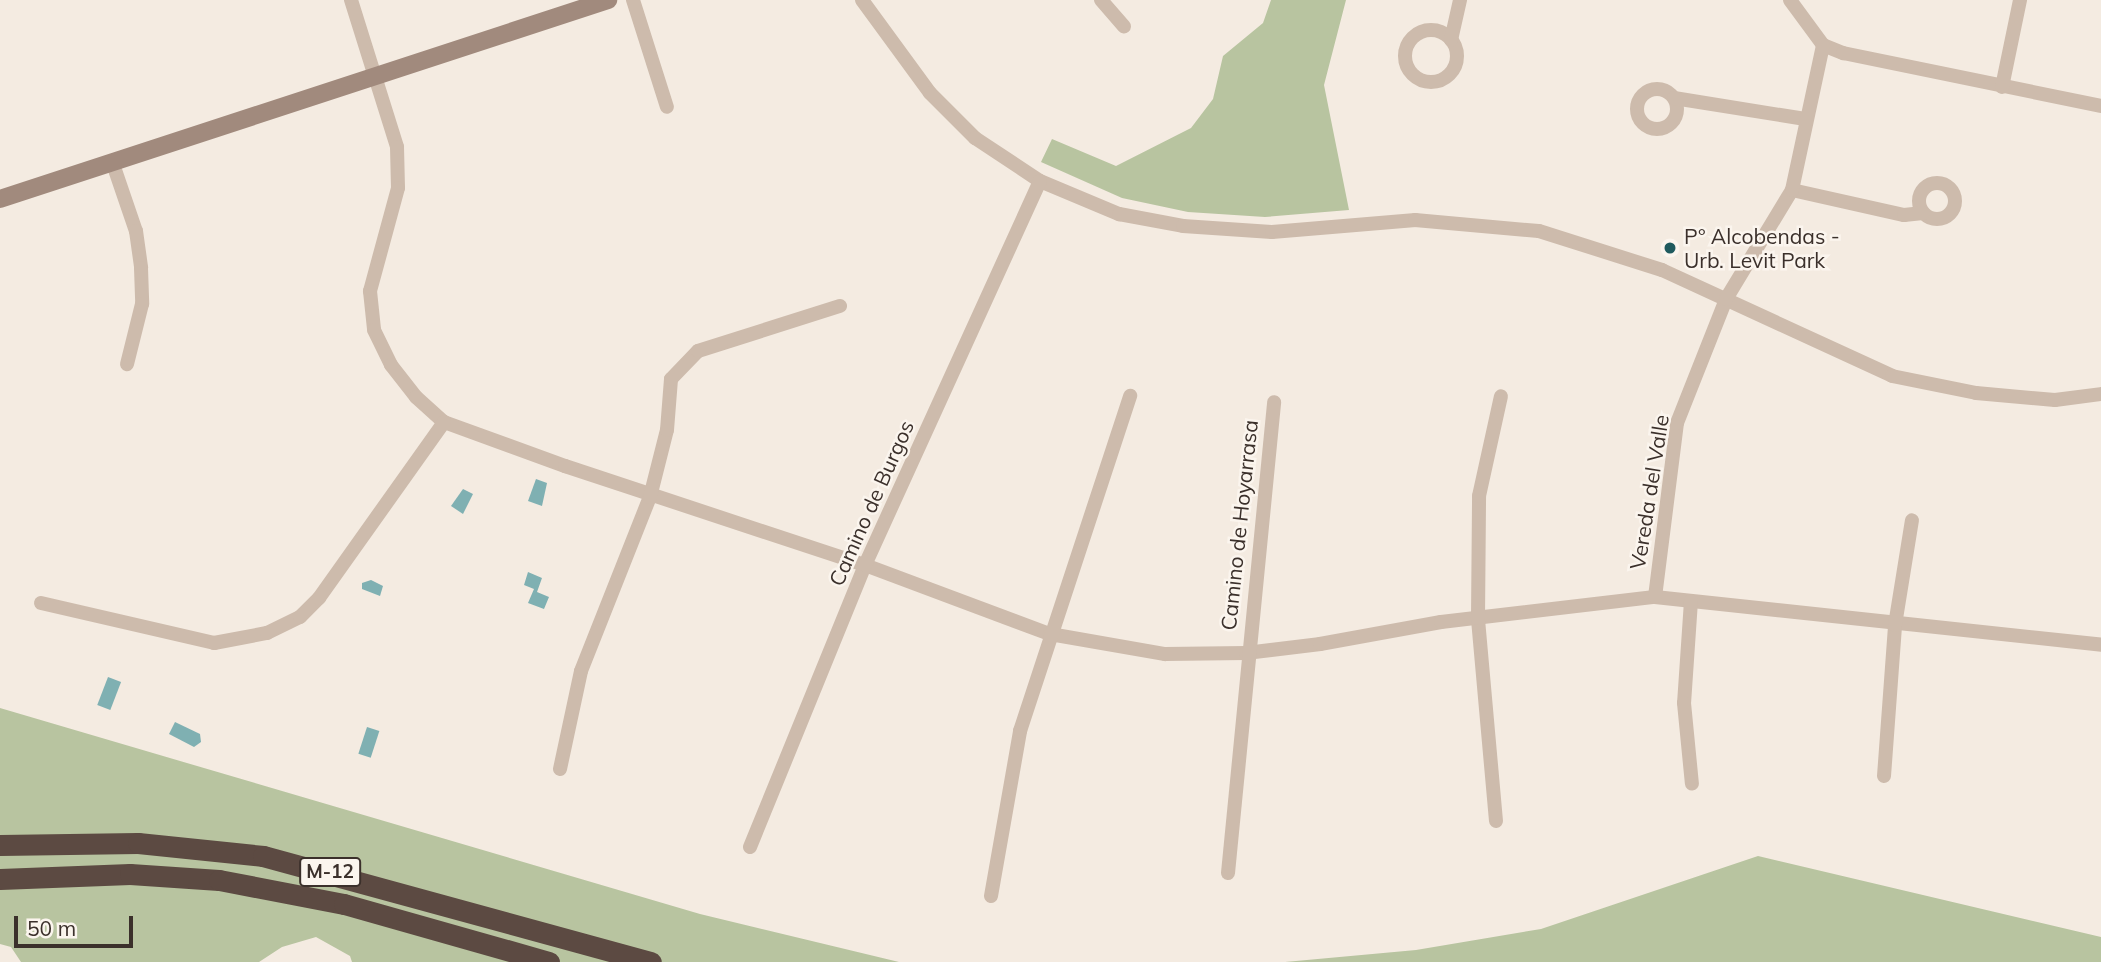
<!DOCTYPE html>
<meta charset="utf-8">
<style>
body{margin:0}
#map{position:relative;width:2101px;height:962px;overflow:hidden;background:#f4ebe1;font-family:Mulish,sans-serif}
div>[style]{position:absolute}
.green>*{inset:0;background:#b8c4a0}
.water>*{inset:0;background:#7fb0b2;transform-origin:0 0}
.street>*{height:14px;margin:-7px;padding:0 7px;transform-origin:7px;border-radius:7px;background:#cdbbac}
.street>.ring{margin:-7px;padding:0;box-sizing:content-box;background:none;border:14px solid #cdbbac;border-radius:50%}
.secondary>*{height:18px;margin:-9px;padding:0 9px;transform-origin:9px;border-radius:9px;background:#a18a7d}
.highway>*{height:21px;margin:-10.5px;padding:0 10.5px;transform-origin:10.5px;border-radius:10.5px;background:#5c4a42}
.dots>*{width:19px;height:19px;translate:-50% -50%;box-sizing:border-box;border:4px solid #fbf5ee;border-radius:50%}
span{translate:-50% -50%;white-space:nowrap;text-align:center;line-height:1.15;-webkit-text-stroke:5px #fbf5ee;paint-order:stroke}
.shield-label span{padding:2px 5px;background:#fbf5ee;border:2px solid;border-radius:5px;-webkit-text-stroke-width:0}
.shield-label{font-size:19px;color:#3b302b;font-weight:700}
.poi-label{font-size:21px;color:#3b302b}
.left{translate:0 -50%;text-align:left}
.street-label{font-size:21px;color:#3b302b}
.scale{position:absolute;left:14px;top:916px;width:119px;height:32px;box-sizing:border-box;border:4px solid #3b302b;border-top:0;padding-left:9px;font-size:21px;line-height:24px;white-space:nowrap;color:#3b302b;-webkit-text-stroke:5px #fbf5ee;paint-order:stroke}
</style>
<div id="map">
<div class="green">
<i style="clip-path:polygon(1271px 0,1346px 0,1324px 85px,1349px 210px,1265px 217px,1188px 212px,1122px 198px,1041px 162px,1052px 139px,1116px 166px,1191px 128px,1213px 99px,1223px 56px,1263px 23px)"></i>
<i style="clip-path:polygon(0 708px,700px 914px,899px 962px,352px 962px,350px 956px,316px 937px,282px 947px,259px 962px,21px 962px,11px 947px,0 944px)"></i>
<i style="clip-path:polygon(1758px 856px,2101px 937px,2101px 962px,1285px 962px,1416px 950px,1541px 929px)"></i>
</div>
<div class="water">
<i style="clip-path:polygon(536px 479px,547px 483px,542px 506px,528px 501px)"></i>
<i style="clip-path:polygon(463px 489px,473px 494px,463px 514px,451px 506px)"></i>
<i style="clip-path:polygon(528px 572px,542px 578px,537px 592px,549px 597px,544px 609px,528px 603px,534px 589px,524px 585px)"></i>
<i style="clip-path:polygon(371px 580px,383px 586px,380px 596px,362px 589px,362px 583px)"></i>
<i style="left:108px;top:677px;width:14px;height:30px;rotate:21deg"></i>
<i style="clip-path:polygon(175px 722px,200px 734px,201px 742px,194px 747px,169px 734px)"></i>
<i style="left:367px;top:727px;width:13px;height:28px;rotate:18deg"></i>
</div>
<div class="street">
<i style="left:351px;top:0;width:154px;rotate:72.6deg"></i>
<i style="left:397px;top:147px;width:41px;rotate:88.6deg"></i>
<i style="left:398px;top:188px;width:107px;rotate:105.2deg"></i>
<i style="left:370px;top:291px;width:39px;rotate:84deg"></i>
<i style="left:374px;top:330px;width:39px;rotate:64deg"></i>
<i style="left:391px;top:365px;width:41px;rotate:52deg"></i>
<i style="left:416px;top:397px;width:38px;rotate:42deg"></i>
<i style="left:444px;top:422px;width:129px;rotate:20deg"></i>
<i style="left:565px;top:466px;width:316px;rotate:18.3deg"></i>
<i style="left:865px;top:565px;width:197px;rotate:20.5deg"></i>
<i style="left:1050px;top:634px;width:117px;rotate:9.9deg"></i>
<i style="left:1165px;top:654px;width:81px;rotate:-0.7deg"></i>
<i style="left:1246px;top:653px;width:75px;rotate:-6.9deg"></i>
<i style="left:1320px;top:644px;width:123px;rotate:-10.3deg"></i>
<i style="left:1441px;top:622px;width:215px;rotate:-6.7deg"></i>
<i style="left:1655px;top:597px;width:449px;rotate:6.1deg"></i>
<i style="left:633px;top:0;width:112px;rotate:72.4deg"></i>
<i style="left:862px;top:0;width:115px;rotate:53.8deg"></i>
<i style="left:930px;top:93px;width:64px;rotate:45deg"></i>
<i style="left:975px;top:138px;width:78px;rotate:33.5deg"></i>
<i style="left:1040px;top:181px;width:86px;rotate:22.7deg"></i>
<i style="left:1119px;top:214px;width:65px;rotate:10.6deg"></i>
<i style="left:1183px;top:226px;width:89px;rotate:3.9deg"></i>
<i style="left:1272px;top:232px;width:144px;rotate:-4.8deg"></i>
<i style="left:1415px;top:220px;width:124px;rotate:5.1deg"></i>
<i style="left:1539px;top:231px;width:129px;rotate:17.6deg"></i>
<i style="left:1662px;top:270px;width:253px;rotate:24.7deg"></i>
<i style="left:1892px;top:376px;width:86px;rotate:11.4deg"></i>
<i style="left:1976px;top:393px;width:79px;rotate:5.1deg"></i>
<i style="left:2055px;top:400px;width:46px;rotate:-7.4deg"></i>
<i style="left:1101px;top:0;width:35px;rotate:49deg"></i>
<i style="left:1790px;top:0;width:56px;rotate:53.7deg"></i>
<i style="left:1823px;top:45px;width:22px;rotate:22deg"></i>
<i style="left:1843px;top:53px;width:263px;rotate:11.6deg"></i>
<i class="ring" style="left:1405px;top:30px;width:38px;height:38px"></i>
<i style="left:1451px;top:40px;width:41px;rotate:-77.3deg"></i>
<i style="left:2002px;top:87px;width:89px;rotate:-78.3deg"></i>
<i class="ring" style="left:1637px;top:89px;width:26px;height:26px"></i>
<i style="left:1674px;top:98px;width:133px;rotate:9.1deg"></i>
<i style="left:113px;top:164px;width:71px;rotate:71.1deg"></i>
<i style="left:136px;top:231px;width:37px;rotate:82deg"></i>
<i style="left:141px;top:268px;width:36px;rotate:88deg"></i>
<i style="left:142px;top:304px;width:62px;rotate:104deg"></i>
<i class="ring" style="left:1919px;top:183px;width:22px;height:22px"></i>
<i style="left:1792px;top:190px;width:115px;rotate:12.6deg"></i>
<i style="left:1904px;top:215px;width:19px;rotate:-6deg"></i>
<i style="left:1655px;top:597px;width:175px;rotate:-82.8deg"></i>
<i style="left:1677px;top:423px;width:133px;rotate:-68.4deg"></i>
<i style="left:1726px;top:299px;width:127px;rotate:-58.8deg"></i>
<i style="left:1792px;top:190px;width:148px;rotate:-77.9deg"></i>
<i style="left:1691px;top:601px;width:102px;rotate:93.9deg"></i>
<i style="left:1684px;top:703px;width:81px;rotate:84.4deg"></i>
<i style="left:41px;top:603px;width:178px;rotate:13deg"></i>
<i style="left:214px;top:643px;width:54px;rotate:-10.7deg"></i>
<i style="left:267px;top:633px;width:37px;rotate:-26deg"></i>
<i style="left:300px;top:617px;width:27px;rotate:-45deg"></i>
<i style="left:319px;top:598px;width:216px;rotate:-54.6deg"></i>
<i style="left:560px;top:769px;width:100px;rotate:-77.9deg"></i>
<i style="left:581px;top:671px;width:187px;rotate:-68.4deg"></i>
<i style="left:650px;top:497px;width:69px;rotate:-75.8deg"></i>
<i style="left:667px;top:430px;width:51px;rotate:-85.5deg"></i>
<i style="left:671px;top:379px;width:39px;rotate:-46deg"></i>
<i style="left:698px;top:351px;width:149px;rotate:-17.6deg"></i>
<i style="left:1884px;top:776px;width:151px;rotate:-85.8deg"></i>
<i style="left:1895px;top:625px;width:106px;rotate:-80.8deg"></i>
<i style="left:1496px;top:821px;width:204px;rotate:-95.1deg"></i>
<i style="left:1478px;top:618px;width:122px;rotate:-89.5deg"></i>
<i style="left:1479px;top:496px;width:102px;rotate:-77.6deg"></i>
<i style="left:750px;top:847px;width:305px;rotate:-67.8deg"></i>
<i style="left:865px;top:565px;width:422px;rotate:-65.5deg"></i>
<i style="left:1228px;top:873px;width:473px;rotate:-84.4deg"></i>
<i style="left:991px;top:896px;width:168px;rotate:-80deg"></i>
<i style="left:1020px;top:731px;width:353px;rotate:-71.8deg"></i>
</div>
<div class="secondary">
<i style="left:0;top:199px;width:640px;rotate:-18.12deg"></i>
</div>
<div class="highway">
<i style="left:0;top:845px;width:138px;rotate:-0.8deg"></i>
<i style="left:138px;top:843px;width:126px;rotate:5.9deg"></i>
<i style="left:263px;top:856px;width:402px;rotate:15.3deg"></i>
<i style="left:0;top:879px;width:130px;rotate:-2.2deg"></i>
<i style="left:130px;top:874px;width:89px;rotate:3.9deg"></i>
<i style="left:219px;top:880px;width:127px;rotate:10.9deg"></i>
<i style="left:344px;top:904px;width:213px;rotate:15.8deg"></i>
</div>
<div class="dots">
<i style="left:1670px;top:248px;background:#1f5a5e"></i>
</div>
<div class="shield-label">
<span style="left:330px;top:872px">M-12</span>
</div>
<div class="poi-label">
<span class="left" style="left:1684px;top:248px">Pº Alcobendas -<br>Urb. Levit Park</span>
</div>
<div class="street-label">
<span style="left:1649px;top:492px;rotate:-81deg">Vereda del Valle</span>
<span style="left:871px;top:503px;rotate:-66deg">Camino de Burgos</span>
<span style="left:1239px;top:525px;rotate:-84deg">Camino de Hoyarrasa</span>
</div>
<div class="scale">50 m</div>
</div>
